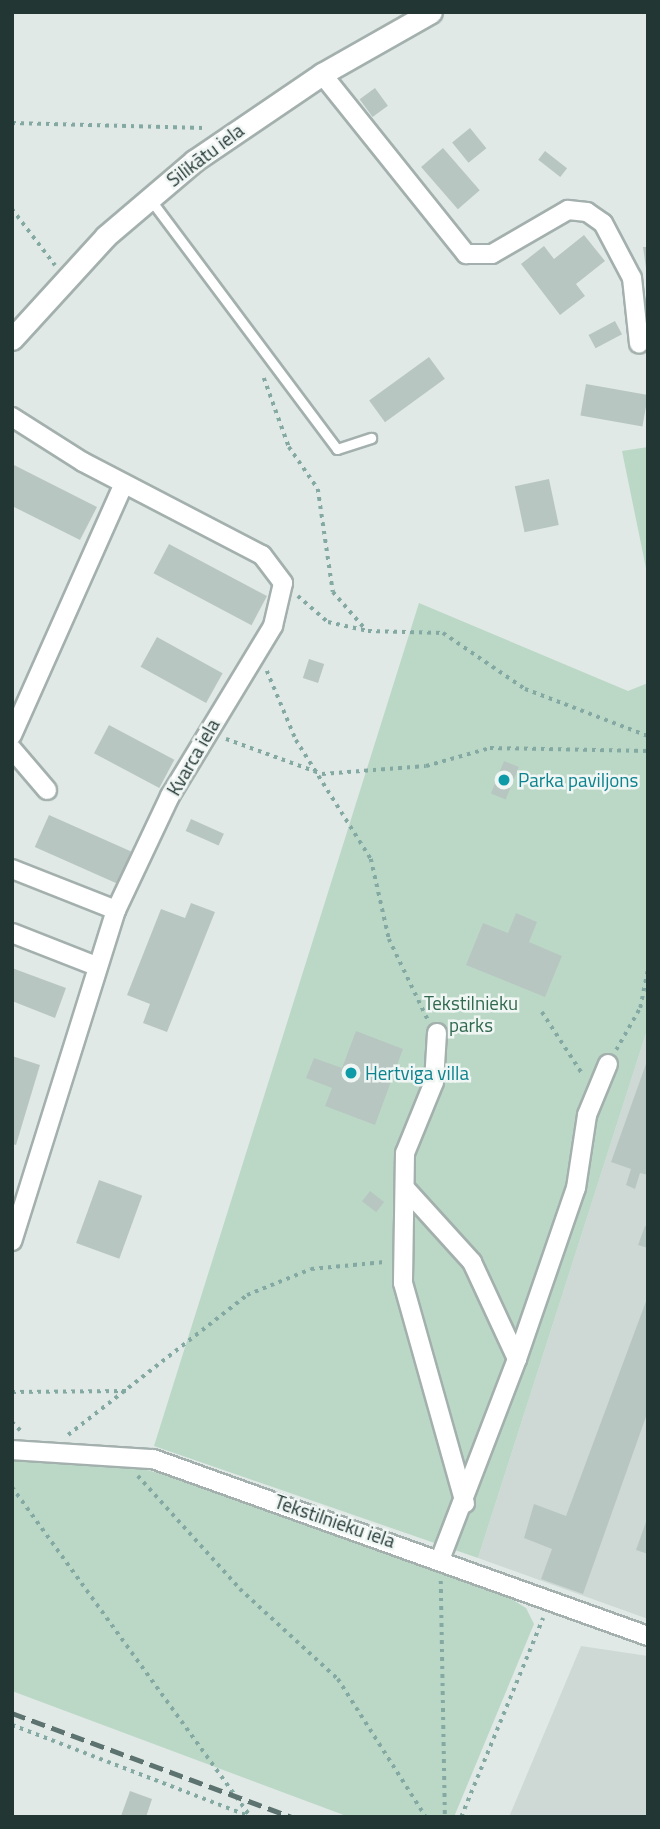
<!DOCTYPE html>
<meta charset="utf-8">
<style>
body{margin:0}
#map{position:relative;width:660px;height:1829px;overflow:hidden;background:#e0e9e6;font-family:"Titillium Web",sans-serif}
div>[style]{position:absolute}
.built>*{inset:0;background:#ced9d5}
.green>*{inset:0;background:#bbd8c7}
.building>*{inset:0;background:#b8c6c2;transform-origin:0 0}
.path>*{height:3.5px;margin-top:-1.75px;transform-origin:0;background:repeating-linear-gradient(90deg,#83a9a2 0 3.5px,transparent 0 8.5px)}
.roads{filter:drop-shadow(2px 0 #a3b0ad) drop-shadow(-2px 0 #a3b0ad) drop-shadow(0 2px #a3b0ad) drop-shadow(0 -2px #a3b0ad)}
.service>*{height:9px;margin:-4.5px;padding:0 4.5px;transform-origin:4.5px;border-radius:4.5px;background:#fff}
.minor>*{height:18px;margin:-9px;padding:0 9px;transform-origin:9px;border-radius:9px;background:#fff}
.secondary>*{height:21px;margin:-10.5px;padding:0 10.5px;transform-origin:10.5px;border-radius:10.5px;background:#fff}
.rail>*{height:5px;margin-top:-2.5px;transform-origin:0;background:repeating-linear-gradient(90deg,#5d7370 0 14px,transparent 0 21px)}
.dots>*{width:19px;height:19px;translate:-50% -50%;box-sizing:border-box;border:4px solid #f0f6f4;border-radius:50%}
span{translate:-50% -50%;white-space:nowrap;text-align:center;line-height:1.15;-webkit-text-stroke:5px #f0f6f4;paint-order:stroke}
.street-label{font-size:19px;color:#223734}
.culture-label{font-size:19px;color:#0d838f}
.left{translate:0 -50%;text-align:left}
.park-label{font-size:19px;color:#31694f}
.frame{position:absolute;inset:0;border:14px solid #223734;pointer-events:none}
</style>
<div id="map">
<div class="built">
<i style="clip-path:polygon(648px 1027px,648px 1619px,478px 1558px)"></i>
<i style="clip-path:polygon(581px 1646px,648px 1656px,648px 1817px,509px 1817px)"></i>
</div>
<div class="green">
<i style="clip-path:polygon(648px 447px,648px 578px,622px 451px)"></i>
<i style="clip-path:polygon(419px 603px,628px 691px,648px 683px,648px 1027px,478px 1558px,154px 1446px)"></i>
<i style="clip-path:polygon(12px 1459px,108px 1460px,166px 1475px,503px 1594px,526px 1608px,534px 1624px,454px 1817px,349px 1817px,12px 1691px)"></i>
</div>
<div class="building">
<i style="left:375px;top:88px;width:22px;height:19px;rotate:54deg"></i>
<i style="left:470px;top:128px;width:26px;height:23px;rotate:51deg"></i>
<i style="left:443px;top:148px;width:56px;height:29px;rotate:49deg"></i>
<i style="left:545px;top:151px;width:28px;height:11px;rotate:38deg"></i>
<i style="clip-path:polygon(584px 235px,605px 261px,576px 284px,585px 296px,560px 315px,521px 264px,544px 246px,554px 259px)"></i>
<i style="clip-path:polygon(643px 247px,648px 247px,648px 268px,646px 268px)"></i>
<i style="left:615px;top:321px;width:15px;height:30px;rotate:62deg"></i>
<i style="left:429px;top:357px;width:27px;height:74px;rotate:54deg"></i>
<i style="left:586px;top:384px;width:63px;height:32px;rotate:10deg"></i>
<i style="clip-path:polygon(12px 464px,97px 507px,80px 540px,12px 506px)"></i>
<i style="left:549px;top:479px;width:47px;height:35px;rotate:78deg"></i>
<i style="left:169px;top:544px;width:111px;height:33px;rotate:28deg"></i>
<i style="left:157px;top:637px;width:75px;height:34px;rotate:29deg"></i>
<i style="left:309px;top:659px;width:16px;height:20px;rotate:18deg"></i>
<i style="left:109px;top:725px;width:74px;height:32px;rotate:28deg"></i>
<i style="left:504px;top:761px;width:16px;height:35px;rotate:22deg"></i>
<i style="left:49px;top:815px;width:90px;height:35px;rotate:24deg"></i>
<i style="left:191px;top:819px;width:36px;height:13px;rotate:24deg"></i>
<i style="clip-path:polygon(191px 903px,215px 912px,167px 1032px,143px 1023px,150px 1004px,127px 995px,161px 909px,185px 918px)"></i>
<i style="clip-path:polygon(516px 913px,537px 922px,529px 942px,562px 956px,545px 997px,466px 965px,483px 923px,508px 933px)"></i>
<i style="clip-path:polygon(12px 968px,66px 988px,55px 1018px,12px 1001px)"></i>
<i style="clip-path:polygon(356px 1031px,403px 1049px,375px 1125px,325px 1106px,332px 1088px,306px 1078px,314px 1058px,342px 1068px)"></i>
<i style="clip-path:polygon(12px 1056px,40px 1065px,16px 1145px,12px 1144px)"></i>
<i style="clip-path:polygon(647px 1061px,648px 1175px,640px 1173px,635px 1189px,626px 1185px,631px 1169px,611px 1162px)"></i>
<i style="left:99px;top:1180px;width:46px;height:67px;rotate:20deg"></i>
<i style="left:370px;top:1191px;width:18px;height:13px;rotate:38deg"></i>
<i style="clip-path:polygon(645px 1226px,648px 1227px,648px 1248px,638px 1245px)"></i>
<i style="clip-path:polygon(648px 1296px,648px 1411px,583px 1594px,541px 1579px,552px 1549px,524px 1538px,534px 1504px,566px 1516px)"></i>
<i style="clip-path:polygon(647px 1519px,648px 1519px,648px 1554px,636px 1550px)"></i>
<i style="clip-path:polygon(130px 1791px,152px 1799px,146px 1817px,121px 1816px)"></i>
</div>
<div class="path">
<i style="left:12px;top:123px;width:192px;rotate:1.5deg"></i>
<i style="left:12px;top:209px;width:71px;rotate:52.5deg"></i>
<i style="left:264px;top:378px;width:73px;rotate:70.1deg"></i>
<i style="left:289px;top:447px;width:51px;rotate:55.4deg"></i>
<i style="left:318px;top:489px;width:104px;rotate:81.7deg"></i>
<i style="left:333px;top:592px;width:50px;rotate:49deg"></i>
<i style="left:298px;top:596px;width:40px;rotate:41deg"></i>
<i style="left:328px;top:622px;width:41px;rotate:12.7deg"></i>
<i style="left:368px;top:631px;width:75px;rotate:1.5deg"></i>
<i style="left:443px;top:633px;width:99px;rotate:34.3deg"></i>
<i style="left:525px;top:689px;width:132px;rotate:20.9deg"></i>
<i style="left:267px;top:671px;width:75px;rotate:67.2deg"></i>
<i style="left:296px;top:740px;width:141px;rotate:57.8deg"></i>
<i style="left:371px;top:859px;width:82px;rotate:77.3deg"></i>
<i style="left:389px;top:939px;width:90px;rotate:64.3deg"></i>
<i style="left:226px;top:739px;width:102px;rotate:20deg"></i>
<i style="left:322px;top:774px;width:104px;rotate:-4.4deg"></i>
<i style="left:426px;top:766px;width:66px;rotate:-15.7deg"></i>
<i style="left:490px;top:748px;width:158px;rotate:1.1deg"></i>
<i style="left:542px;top:1012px;width:75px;rotate:56.9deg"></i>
<i style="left:616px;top:1050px;width:48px;rotate:-60.3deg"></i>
<i style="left:640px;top:1008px;width:41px;rotate:-78.7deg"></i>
<i style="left:12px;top:1392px;width:114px;rotate:-0.5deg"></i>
<i style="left:12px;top:1422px;width:16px;rotate:45deg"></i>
<i style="left:68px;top:1435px;width:227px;rotate:-38deg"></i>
<i style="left:247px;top:1295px;width:69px;rotate:-22.1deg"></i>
<i style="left:311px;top:1269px;width:74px;rotate:-5.4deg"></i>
<i style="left:138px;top:1476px;width:152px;rotate:47.9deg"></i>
<i style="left:240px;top:1589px;width:133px;rotate:42.6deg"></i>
<i style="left:338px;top:1679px;width:164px;rotate:57.5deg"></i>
<i style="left:12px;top:1487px;width:406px;rotate:54.1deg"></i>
<i style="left:441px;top:1581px;width:236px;rotate:89deg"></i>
<i style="left:12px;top:1725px;width:254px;rotate:21deg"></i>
<i style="left:461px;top:1817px;width:215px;rotate:-67.6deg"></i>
</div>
<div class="roads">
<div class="service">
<i style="left:150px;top:199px;width:312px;rotate:53.2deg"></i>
<i style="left:337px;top:449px;width:36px;rotate:-18deg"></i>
</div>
<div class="minor">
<i style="left:322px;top:74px;width:231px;rotate:51.3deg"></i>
<i style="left:466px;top:254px;width:26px"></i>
<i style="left:492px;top:254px;width:88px;rotate:-30.1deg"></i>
<i style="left:568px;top:210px;width:19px;rotate:6deg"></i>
<i style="left:587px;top:212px;width:19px;rotate:35deg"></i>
<i style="left:603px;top:223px;width:62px;rotate:62.2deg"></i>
<i style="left:632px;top:278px;width:66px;rotate:83.9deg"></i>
<i style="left:12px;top:417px;width:84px;rotate:32.4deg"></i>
<i style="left:83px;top:462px;width:202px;rotate:27.5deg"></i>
<i style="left:262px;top:555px;width:35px;rotate:53deg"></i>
<i style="left:283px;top:583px;width:44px;rotate:103.1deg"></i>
<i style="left:273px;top:626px;width:199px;rotate:121.2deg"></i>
<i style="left:170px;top:796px;width:126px;rotate:115.3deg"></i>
<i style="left:116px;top:910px;width:347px;rotate:107.4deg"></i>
<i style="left:12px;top:735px;width:275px;rotate:-66deg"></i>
<i style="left:12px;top:749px;width:54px;rotate:49.5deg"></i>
<i style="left:12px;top:869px;width:112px;rotate:21.5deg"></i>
<i style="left:12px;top:933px;width:90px;rotate:21.4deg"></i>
<i style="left:437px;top:1033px;width:49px;rotate:93.5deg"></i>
<i style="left:434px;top:1082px;width:77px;rotate:112.2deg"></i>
<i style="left:405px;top:1153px;width:130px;rotate:90.9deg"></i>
<i style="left:403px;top:1283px;width:229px;rotate:74.3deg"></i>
<i style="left:405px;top:1188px;width:100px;rotate:47.8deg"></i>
<i style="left:472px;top:1262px;width:107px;rotate:65.1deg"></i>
<i style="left:517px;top:1359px;width:212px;rotate:111deg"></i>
<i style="left:517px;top:1359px;width:181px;rotate:-71deg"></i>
<i style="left:576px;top:1188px;width:74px;rotate:-81.4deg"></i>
<i style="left:587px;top:1115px;width:55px;rotate:-67.6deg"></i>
<i style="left:12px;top:1450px;width:141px;rotate:3.7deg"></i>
<i style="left:153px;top:1459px;width:526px;rotate:19.68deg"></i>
</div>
<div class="secondary">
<i style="left:12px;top:339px;width:139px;rotate:-47.6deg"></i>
<i style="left:106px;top:236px;width:116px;rotate:-40.4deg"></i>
<i style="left:194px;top:161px;width:155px;rotate:-34.2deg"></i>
<i style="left:322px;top:74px;width:125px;rotate:-29.6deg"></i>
</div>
</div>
<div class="rail">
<i style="left:12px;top:1713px;width:298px;rotate:20.4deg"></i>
</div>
<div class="dots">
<i style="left:504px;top:780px;background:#0f9aa8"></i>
<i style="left:351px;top:1073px;background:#0f9aa8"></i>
</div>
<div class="street-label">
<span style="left:205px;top:155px;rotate:-37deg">Silikātu iela</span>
<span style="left:193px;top:757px;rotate:-60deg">Kvarca iela</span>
<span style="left:335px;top:1521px;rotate:19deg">Tekstilnieku iela</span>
</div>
<div class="culture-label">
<span class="left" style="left:518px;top:780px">Parka paviljons</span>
<span class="left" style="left:365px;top:1073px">Hertviga villa</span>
</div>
<div class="park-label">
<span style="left:471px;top:1014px">Tekstilnieku<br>parks</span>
</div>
<div class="frame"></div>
</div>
